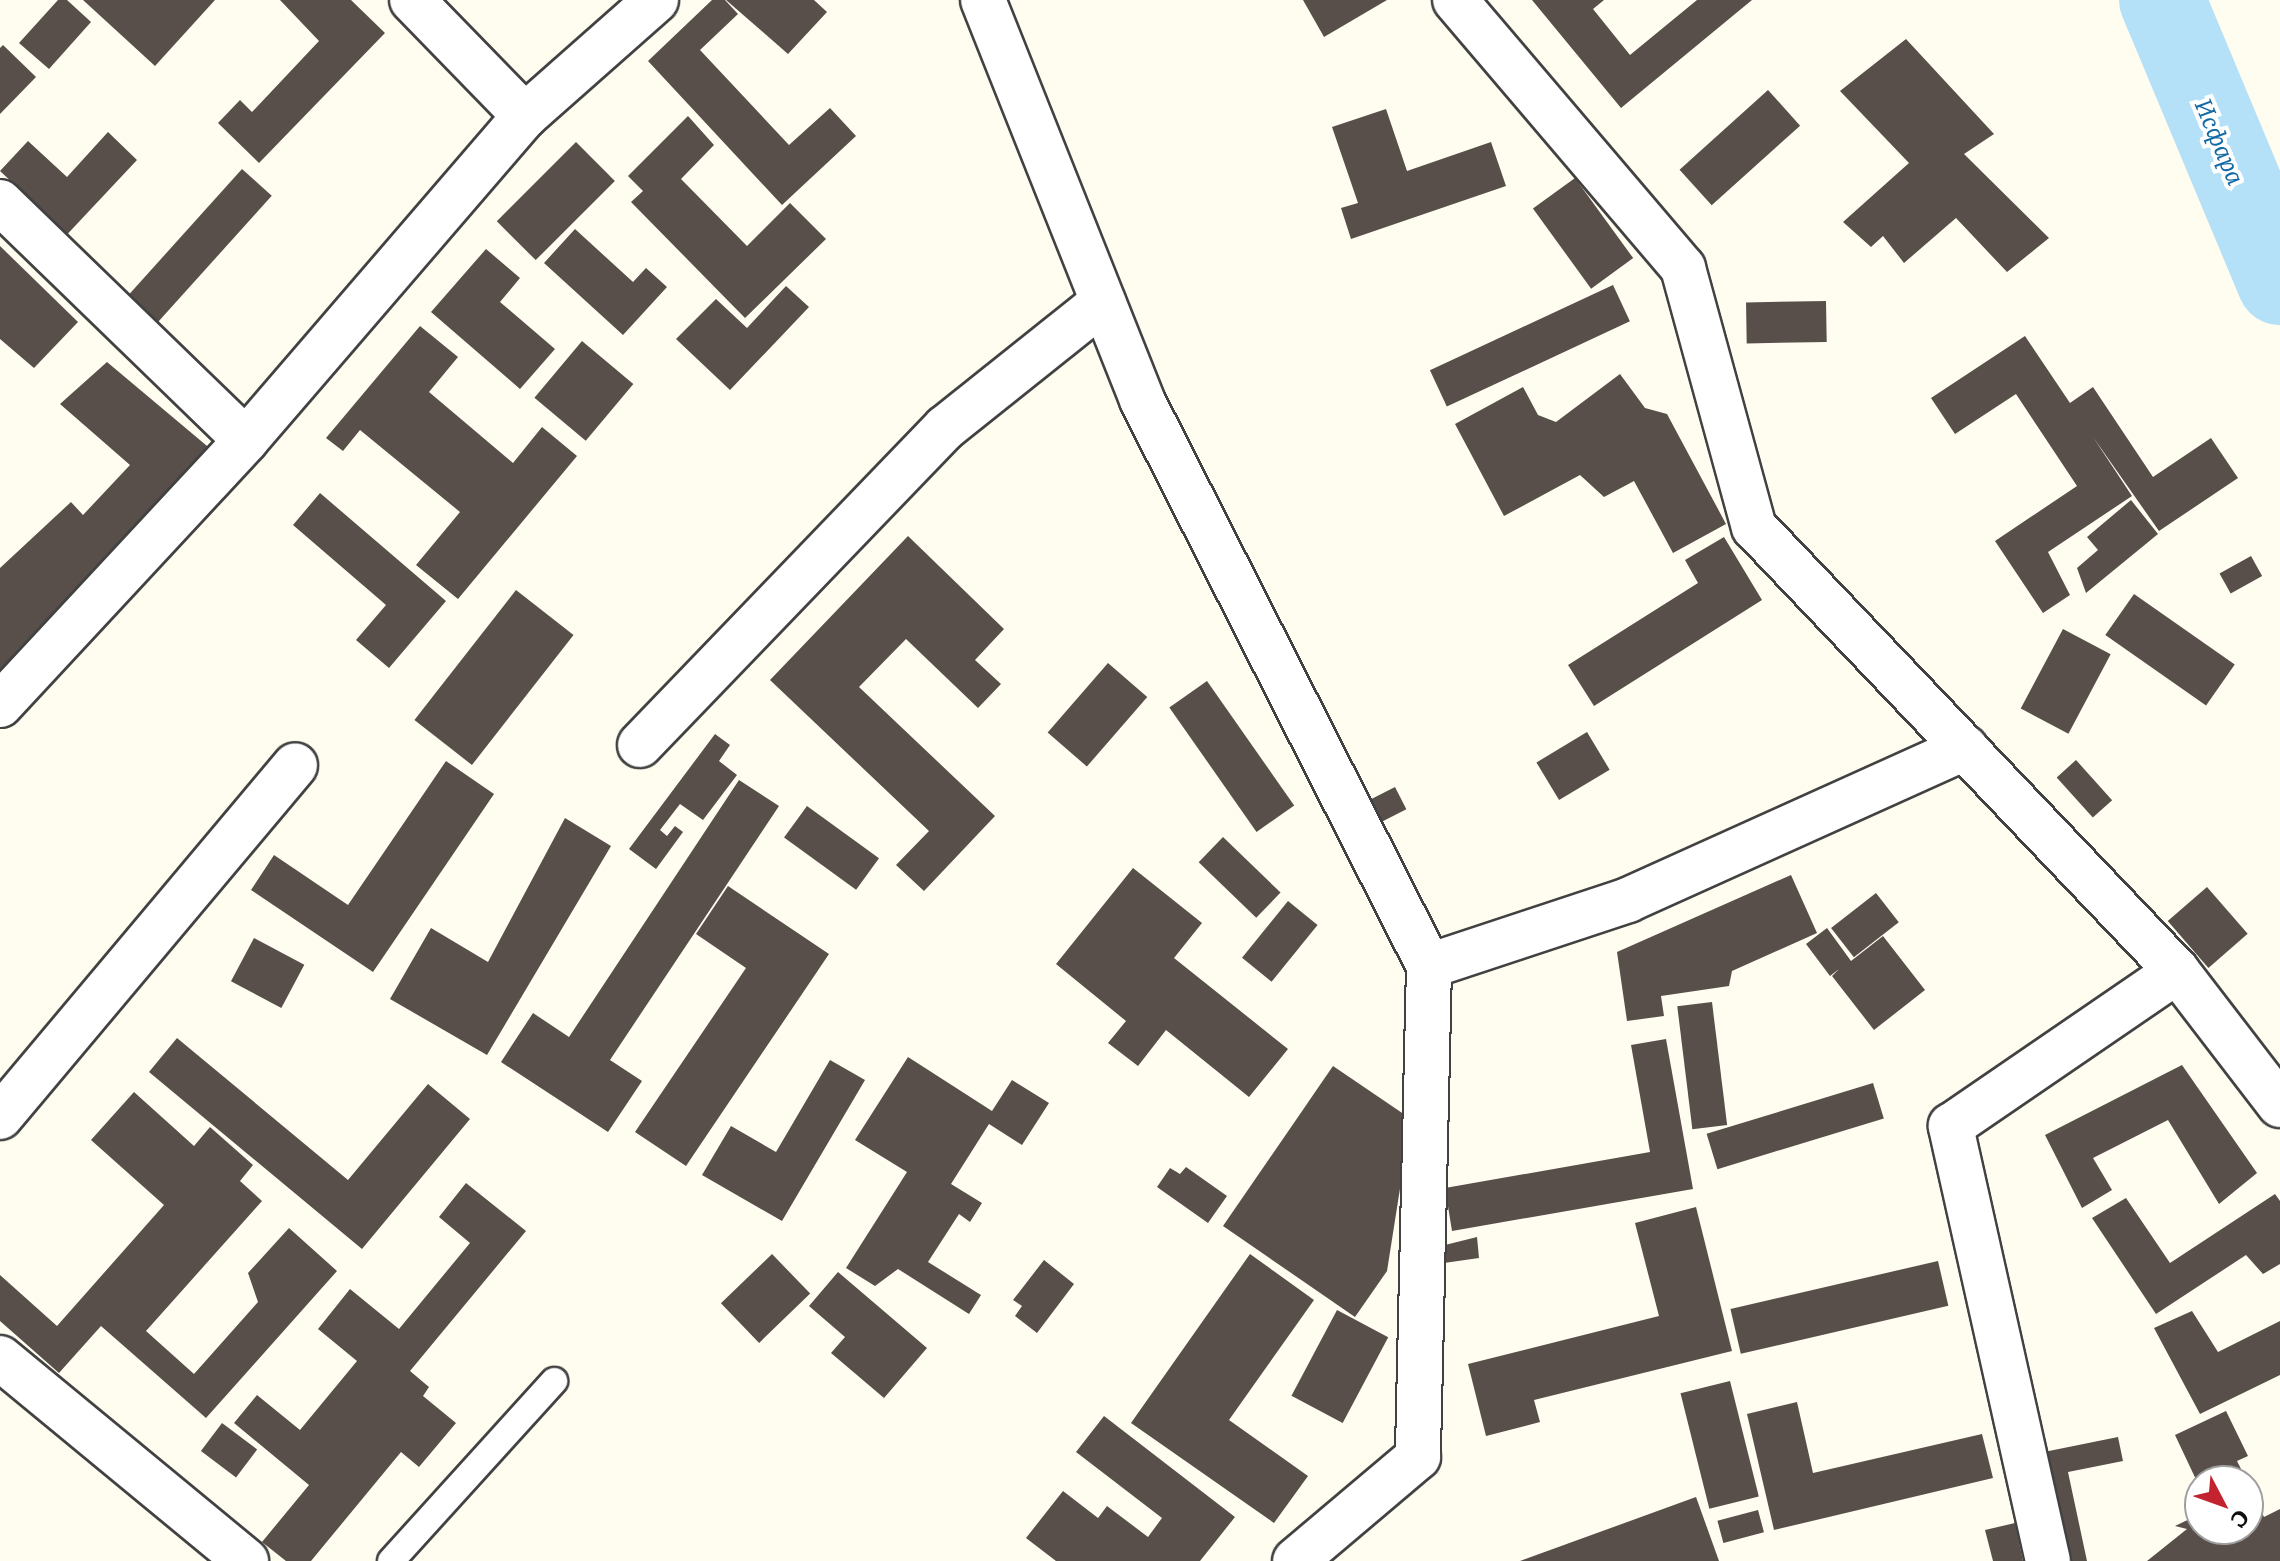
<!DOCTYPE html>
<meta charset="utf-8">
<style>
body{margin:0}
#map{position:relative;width:2280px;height:1561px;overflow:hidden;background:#fffcf0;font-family:Literata,serif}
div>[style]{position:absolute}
.river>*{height:86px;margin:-43px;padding:0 43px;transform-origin:43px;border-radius:43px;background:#b4e0f8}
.building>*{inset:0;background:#584f4b;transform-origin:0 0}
.roads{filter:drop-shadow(2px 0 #424242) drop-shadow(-2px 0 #424242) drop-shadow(0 2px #424242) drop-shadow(0 -2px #424242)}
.lane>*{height:26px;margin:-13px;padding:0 13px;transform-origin:13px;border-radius:13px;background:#fff}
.street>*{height:44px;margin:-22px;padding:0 22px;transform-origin:22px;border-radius:22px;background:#fff}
span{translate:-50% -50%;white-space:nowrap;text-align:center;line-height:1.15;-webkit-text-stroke:8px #fff;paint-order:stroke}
.water-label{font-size:24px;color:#146aa4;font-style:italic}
.north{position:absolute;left:2184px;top:1465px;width:80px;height:80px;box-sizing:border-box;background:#fff;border:2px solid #9f9f9f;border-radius:50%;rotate:131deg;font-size:22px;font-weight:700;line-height:32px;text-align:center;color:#0f0f0f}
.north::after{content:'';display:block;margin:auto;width:28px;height:36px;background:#c3232f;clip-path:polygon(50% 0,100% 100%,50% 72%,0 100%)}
</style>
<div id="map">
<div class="river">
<i style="left:2162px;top:0;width:306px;rotate:67.3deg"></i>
</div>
<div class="building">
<i style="clip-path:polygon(58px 0,67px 0,91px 22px,49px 69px,19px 43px)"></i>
<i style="clip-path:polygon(83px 0,215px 0,155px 66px)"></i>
<i style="clip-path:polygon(280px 0,351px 0,385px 33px,259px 163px,218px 123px,240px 100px,252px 112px,319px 41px)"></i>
<i style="clip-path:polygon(712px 0,725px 0,738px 14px,700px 50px,789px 145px,830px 108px,856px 136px,782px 205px,648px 61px)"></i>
<i style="clip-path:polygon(726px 0,814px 0,827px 12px,788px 54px)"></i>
<i style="clip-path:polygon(1303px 0,1387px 0,1324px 37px)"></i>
<i style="clip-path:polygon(1532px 0,1604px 0,1593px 9px,1630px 55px,1697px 0,1752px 0,1621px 108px)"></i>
<i style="clip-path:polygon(1906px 39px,1994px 134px,1964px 154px,2049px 238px,2007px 272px,1956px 218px,1904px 263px,1883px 236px,1871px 247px,1843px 222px,1909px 163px,1840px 91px)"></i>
<i style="clip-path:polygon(3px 45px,36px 77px,0 114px,0 48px)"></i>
<i style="left:1768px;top:90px;width:48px;height:119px;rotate:48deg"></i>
<i style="clip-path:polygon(1386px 109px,1407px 171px,1491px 142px,1506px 186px,1351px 239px,1341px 208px,1358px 203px,1332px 127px)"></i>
<i style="clip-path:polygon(688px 116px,714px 145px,681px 179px,747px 246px,790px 203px,826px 239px,745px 318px,631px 202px,643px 191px,628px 176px)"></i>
<i style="clip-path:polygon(108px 132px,137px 160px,60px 242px,36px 219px,43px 211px,0 171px,28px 141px,67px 177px)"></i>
<i style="left:576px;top:142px;width:55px;height:112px;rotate:45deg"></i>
<i style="left:242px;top:169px;width:40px;height:181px;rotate:42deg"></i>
<i style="left:1575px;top:178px;width:99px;height:52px;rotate:54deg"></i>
<i style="clip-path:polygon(575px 229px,633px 282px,646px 268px,667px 287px,623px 335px,544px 263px)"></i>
<i style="clip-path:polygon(0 246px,78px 322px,34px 368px,0 339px)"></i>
<i style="clip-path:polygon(486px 249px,520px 278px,500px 302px,555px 349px,520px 389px,431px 312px)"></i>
<i style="left:1613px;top:285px;width:40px;height:202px;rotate:65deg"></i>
<i style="clip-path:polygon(786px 286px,809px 307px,730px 390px,676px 339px,716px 299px,747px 328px)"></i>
<i style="left:1826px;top:301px;width:41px;height:80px;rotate:89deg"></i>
<i style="clip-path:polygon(420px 326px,458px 357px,429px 392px,513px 463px,542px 427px,577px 456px,458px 599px,416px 565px,460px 512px,360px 430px,343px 451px,326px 438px)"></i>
<i style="clip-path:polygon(2025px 336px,2070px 403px,2093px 387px,2153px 477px,2211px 438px,2238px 478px,2159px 531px,2093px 437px,2132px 496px,2048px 552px,2070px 595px,2043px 613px,1995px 541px,2077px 486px,2016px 394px,1955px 434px,1931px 398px)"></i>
<i style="left:582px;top:341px;width:67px;height:74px;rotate:40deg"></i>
<i style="clip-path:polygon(107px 362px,213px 451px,0 685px,0 568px,71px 502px,83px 515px,130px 465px,60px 404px)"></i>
<i style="clip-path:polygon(1620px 374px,1645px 408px,1667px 414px,1726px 524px,1673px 553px,1634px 481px,1604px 497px,1580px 475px,1504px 516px,1455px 424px,1523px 387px,1538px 415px,1556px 422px)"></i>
<i style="clip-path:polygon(320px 493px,446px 601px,389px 668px,356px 640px,386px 605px,293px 525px)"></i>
<i style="clip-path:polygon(2131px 500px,2158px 534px,2086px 593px,2077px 568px,2098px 550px,2087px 537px)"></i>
<i style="clip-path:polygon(908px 536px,1004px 629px,975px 660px,1001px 684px,978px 708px,906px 639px,859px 687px,995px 816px,924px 891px,896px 865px,929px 831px,770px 680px)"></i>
<i style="clip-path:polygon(1724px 537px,1762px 600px,1594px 706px,1568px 665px,1698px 583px,1685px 560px)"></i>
<i style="left:2251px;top:556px;width:23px;height:36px;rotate:61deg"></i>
<i style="left:516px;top:590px;width:73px;height:165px;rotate:38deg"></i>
<i style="left:2134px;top:594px;width:123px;height:50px;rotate:35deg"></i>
<i style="left:2063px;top:629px;width:54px;height:90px;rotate:28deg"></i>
<i style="left:1108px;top:663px;width:52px;height:92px;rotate:41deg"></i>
<i style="left:1207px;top:681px;width:152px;height:46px;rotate:55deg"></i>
<i style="left:1587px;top:732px;width:44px;height:59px;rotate:59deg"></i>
<i style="clip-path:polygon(715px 734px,730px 745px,719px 761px,737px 775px,703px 820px,680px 804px,660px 830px,667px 836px,675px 826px,683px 832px,656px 869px,629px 849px)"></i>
<i style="left:2076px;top:760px;width:54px;height:26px;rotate:48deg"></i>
<i style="clip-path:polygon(446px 761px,494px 794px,373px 972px,251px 890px,274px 855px,348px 905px)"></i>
<i style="clip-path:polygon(739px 780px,779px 806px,610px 1060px,642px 1081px,608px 1132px,501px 1062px,533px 1013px,569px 1037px)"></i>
<i style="left:1395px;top:787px;width:25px;height:38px;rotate:63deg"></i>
<i style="left:807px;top:806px;width:89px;height:39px;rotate:36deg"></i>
<i style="clip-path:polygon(565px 818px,611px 846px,487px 1055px,390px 999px,431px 928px,488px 962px)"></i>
<i style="left:1223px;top:837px;width:80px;height:35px;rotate:44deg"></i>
<i style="clip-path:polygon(1133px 868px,1202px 923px,1174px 958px,1288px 1049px,1249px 1097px,1166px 1030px,1138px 1066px,1108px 1043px,1126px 1021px,1056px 964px)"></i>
<i style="clip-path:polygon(1791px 875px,1817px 933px,1732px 971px,1729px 986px,1661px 996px,1664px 1016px,1627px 1021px,1617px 952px)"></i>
<i style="clip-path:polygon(728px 886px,829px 954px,686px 1166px,635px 1132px,746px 968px,696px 934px)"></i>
<i style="left:2207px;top:887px;width:62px;height:52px;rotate:49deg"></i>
<i style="left:1876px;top:893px;width:37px;height:57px;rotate:52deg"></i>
<i style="left:1288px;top:901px;width:38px;height:73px;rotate:39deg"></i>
<i style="clip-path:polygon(1827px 928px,1851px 961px,1883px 936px,1925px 990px,1874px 1030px,1832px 976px,1839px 969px,1830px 976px,1806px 944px)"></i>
<i style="left:254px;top:938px;width:57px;height:49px;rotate:28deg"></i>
<i style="left:1712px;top:1002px;width:124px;height:35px;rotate:83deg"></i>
<i style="clip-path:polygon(177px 1038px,348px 1180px,428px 1084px,470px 1119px,362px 1249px,149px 1072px)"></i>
<i style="clip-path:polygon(1666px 1039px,1693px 1189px,1452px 1231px,1445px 1188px,1650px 1152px,1631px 1045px)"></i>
<i style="clip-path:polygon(908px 1057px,992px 1111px,1012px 1080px,1049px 1103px,1022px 1145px,989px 1124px,951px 1184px,982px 1203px,970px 1222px,959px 1214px,928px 1262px,981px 1295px,969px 1314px,898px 1269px,875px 1286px,846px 1268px,907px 1172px,855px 1140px)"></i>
<i style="clip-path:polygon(830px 1060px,865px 1080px,782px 1221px,702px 1175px,731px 1126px,776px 1152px)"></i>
<i style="clip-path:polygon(2182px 1065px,2257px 1173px,2219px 1204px,2168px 1120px,2093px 1158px,2112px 1190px,2082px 1208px,2045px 1135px)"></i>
<i style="clip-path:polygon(1333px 1066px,1411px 1119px,1387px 1271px,1355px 1317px,1223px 1226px)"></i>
<i style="left:1873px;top:1083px;width:37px;height:174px;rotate:73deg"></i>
<i style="clip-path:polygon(134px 1092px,194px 1146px,210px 1127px,253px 1165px,240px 1181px,262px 1201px,146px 1331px,194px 1374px,258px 1302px,248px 1273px,289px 1228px,337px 1271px,206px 1418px,101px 1326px,59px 1373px,0 1321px,0 1275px,57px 1326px,164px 1205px,91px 1140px)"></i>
<i style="clip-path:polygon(1186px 1167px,1227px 1196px,1208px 1223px,1157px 1187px,1170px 1168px,1180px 1174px)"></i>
<i style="clip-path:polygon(466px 1183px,526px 1231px,410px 1371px,429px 1387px,423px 1396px,456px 1423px,419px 1467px,401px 1452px,311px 1561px,286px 1561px,262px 1542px,309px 1485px,234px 1423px,257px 1395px,300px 1430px,357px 1361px,318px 1329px,350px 1289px,399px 1329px,470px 1243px,439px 1217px)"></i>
<i style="clip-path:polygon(2275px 1194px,2280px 1201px,2280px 1264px,2263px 1274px,2246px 1255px,2156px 1314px,2092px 1218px,2126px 1198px,2170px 1263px)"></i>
<i style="clip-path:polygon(1696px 1207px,1732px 1351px,1534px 1400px,1540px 1422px,1486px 1436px,1468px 1364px,1659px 1316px,1635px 1223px)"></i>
<i style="clip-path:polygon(1477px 1237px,1479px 1258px,1444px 1263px,1445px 1245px)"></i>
<i style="left:772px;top:1254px;width:55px;height:71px;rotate:46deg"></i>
<i style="clip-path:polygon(1250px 1254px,1314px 1300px,1229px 1420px,1308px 1476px,1274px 1523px,1131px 1423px)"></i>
<i style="clip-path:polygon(1044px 1260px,1074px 1284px,1037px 1333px,1015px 1316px,1022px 1306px,1013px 1300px)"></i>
<i style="left:1938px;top:1261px;width:46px;height:213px;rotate:77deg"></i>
<i style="clip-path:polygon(838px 1272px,927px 1348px,884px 1398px,831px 1353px,845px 1337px,809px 1306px)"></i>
<i style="left:1337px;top:1310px;width:58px;height:97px;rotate:28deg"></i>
<i style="clip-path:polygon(2192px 1311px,2218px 1352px,2280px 1321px,2280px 1375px,2200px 1414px,2154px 1328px)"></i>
<i style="left:1730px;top:1381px;width:119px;height:51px;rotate:76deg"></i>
<i style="clip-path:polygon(1797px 1402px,1813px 1473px,1982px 1434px,1993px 1478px,1774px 1530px,1747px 1414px)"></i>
<i style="clip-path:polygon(2226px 1411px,2248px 1456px,2237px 1461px,2247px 1481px,2200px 1481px,2200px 1488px,2175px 1435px)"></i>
<i style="clip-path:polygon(1104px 1416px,1235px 1517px,1200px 1561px,1056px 1561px,1026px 1538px,1063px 1491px,1098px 1518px,1107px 1506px,1148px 1537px,1162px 1518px,1076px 1452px)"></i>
<i style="left:222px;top:1423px;width:44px;height:35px;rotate:37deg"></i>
<i style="clip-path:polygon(2118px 1437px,2123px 1461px,2068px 1472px,2087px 1561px,2062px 1561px,2039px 1453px)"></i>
<i style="clip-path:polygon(2248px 1483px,2264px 1517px,2280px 1509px,2280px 1561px,2147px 1561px,2187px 1529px,2175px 1526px,2200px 1514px,2200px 1529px,2248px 1529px)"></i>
<i style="clip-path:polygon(1696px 1497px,1719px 1561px,1520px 1561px)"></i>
<i style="left:1758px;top:1510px;width:23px;height:42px;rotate:75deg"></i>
<i style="clip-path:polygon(2015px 1523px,2023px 1561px,1993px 1561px,1985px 1530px)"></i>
</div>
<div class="roads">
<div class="lane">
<i style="left:391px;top:1561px;width:243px;rotate:-47.8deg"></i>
</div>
<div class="street">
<i style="left:412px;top:0;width:162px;rotate:45.8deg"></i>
<i style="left:983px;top:0;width:430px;rotate:68.3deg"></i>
<i style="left:1142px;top:400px;width:635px;rotate:63.11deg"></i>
<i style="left:1429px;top:966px;width:491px;rotate:91.3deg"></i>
<i style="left:1418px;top:1457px;width:161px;rotate:139.8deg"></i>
<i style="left:1455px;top:0;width:352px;rotate:49.6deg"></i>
<i style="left:1683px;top:268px;width:269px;rotate:74.7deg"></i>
<i style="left:1754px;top:527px;width:613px;rotate:46.39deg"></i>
<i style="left:2177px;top:971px;width:169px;rotate:52.5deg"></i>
<i style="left:0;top:202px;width:342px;rotate:44.1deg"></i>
<i style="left:0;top:705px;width:362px;rotate:-47.1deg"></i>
<i style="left:246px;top:440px;width:428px;rotate:-49.3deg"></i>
<i style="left:525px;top:116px;width:175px;rotate:-41.5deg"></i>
<i style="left:640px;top:745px;width:440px;rotate:-46.1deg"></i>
<i style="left:945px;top:428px;width:202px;rotate:-38.6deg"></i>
<i style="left:1429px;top:966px;width:210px;rotate:-18.3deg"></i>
<i style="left:1628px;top:900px;width:370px;rotate:-24.3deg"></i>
<i style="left:0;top:1117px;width:459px;rotate:-50deg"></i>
<i style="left:0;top:1358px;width:319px;rotate:39.5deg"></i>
<i style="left:2048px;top:1561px;width:446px;rotate:-102.6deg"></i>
<i style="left:1951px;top:1126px;width:274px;rotate:-34.4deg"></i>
</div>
</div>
<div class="water-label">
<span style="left:2221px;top:141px;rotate:67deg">Исфара</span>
</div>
<div class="north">С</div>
</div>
